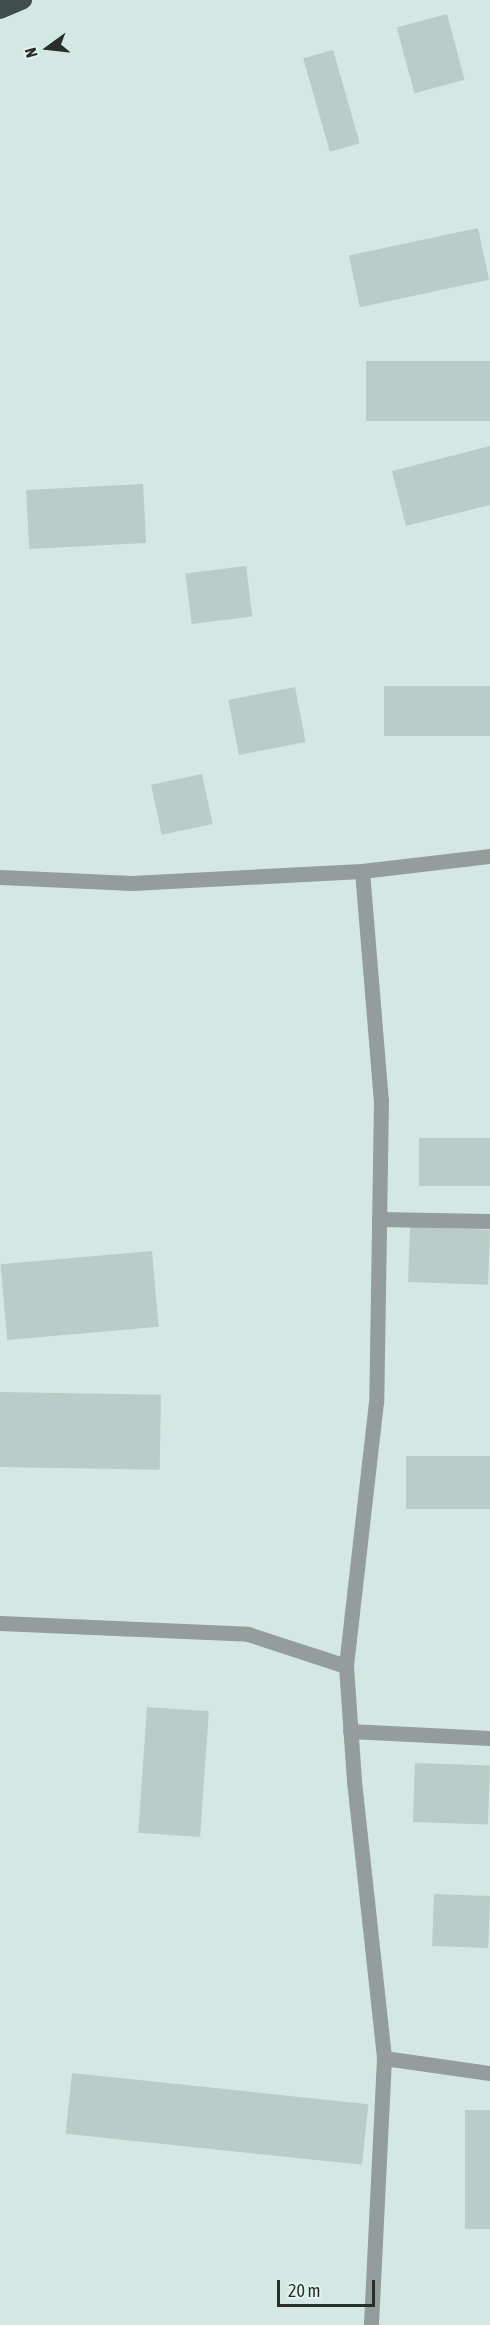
<!DOCTYPE html>
<style>
body{margin:0}
#map{position:relative;width:490px;height:2325px;overflow:hidden;background:#d4e8e3;font-family:"Asap Condensed",sans-serif}
div>[style]{position:absolute}
.building>*{inset:0;background:#b9ccc7;transform-origin:0 0}
.lane>*{height:15px;margin:-7.5px;padding:0 7.5px;transform-origin:7.5px;border-radius:7.5px;background:#949d9b}
.street>*{height:15px;margin:-7.5px;padding:0 7.5px;transform-origin:7.5px;border-radius:7.5px;background:#949d9b}
.highway>*{height:18px;margin:-9px;padding:0 9px;transform-origin:9px;border-radius:9px;background:#3e4f4b}
span{translate:-50% -50%;white-space:nowrap;text-align:center;line-height:1.15;-webkit-text-stroke:4.5px #e1f5f0;paint-order:stroke}
.north{position:absolute;left:18px;top:18px;width:60px;height:60px;-webkit-text-stroke:4px #e1f5f0;paint-order:stroke;rotate:255deg;font-size:16px;font-weight:700;line-height:24px;text-align:center;color:#272e2c}
.north::after{content:'';display:block;margin:auto;width:21px;height:27px;background:#272e2c;clip-path:polygon(50% 0,100% 100%,50% 72%,0 100%)}
.scale{position:absolute;left:277px;top:2280px;width:98px;height:27px;box-sizing:border-box;border:3px solid #272e2c;border-top:0;padding-left:8px;font-size:18px;line-height:21px;white-space:nowrap;color:#272e2c;-webkit-text-stroke:4px #e1f5f0;paint-order:stroke}
</style>
<div id="map">
<div class="building">
<i style="left:447px;top:14px;width:68px;height:52px;rotate:75deg"></i>
<i style="left:333px;top:50px;width:97px;height:31px;rotate:74deg"></i>
<i style="left:478px;top:228px;width:53px;height:132px;rotate:78deg"></i>
<i style="left:490px;top:361px;width:60px;height:124px;rotate:90deg"></i>
<i style="clip-path:polygon(490px 446px,490px 505px,406px 526px,392px 471px)"></i>
<i style="left:143px;top:484px;width:59px;height:117px;rotate:87deg"></i>
<i style="left:246px;top:566px;width:51px;height:61px;rotate:83deg"></i>
<i style="left:490px;top:686px;width:50px;height:106px;rotate:90deg"></i>
<i style="left:295px;top:687px;width:56px;height:68px;rotate:79deg"></i>
<i style="left:202px;top:774px;width:51px;height:52px;rotate:78deg"></i>
<i style="left:490px;top:1138px;width:48px;height:71px;rotate:90deg"></i>
<i style="left:410px;top:1227px;width:80px;height:55px;rotate:2deg"></i>
<i style="left:152px;top:1251px;width:76px;height:152px;rotate:85deg"></i>
<i style="left:0;top:1392px;width:161px;height:75px;rotate:1deg"></i>
<i style="left:406px;top:1456px;width:84px;height:53px"></i>
<i style="left:147px;top:1707px;width:62px;height:126px;rotate:4deg"></i>
<i style="left:415px;top:1763px;width:75px;height:59px;rotate:2deg"></i>
<i style="left:434px;top:1894px;width:56px;height:52px;rotate:2deg"></i>
<i style="left:72px;top:2073px;width:298px;height:61px;rotate:6deg"></i>
<i style="left:465px;top:2110px;width:25px;height:119px"></i>
</div>
<div class="lane">
<i style="left:379px;top:1219px;width:111px;rotate:1deg"></i>
</div>
<div class="street">
<i style="left:362px;top:871px;width:230px;rotate:85.3deg"></i>
<i style="left:381px;top:1100px;width:302px;rotate:90.9deg"></i>
<i style="left:376px;top:1402px;width:266px;rotate:96.5deg"></i>
<i style="left:346px;top:1666px;width:115px;rotate:86deg"></i>
<i style="left:354px;top:1781px;width:279px;rotate:83.8deg"></i>
<i style="left:384px;top:2058px;width:267px;rotate:92.8deg"></i>
<i style="left:0;top:877px;width:132px;rotate:2.6deg"></i>
<i style="left:132px;top:883px;width:230px;rotate:-3deg"></i>
<i style="left:362px;top:871px;width:129px;rotate:-6.7deg"></i>
<i style="left:0;top:1623px;width:248px;rotate:2.5deg"></i>
<i style="left:248px;top:1634px;width:103px;rotate:18.1deg"></i>
<i style="left:350px;top:1731px;width:140px;rotate:2.9deg"></i>
<i style="left:384px;top:2058px;width:107px;rotate:8.1deg"></i>
</div>
<div class="highway">
<i style="left:0;top:10px;width:25px;rotate:-23deg"></i>
</div>
<div class="north">N</div>
<div class="scale">20 m</div>
</div>
